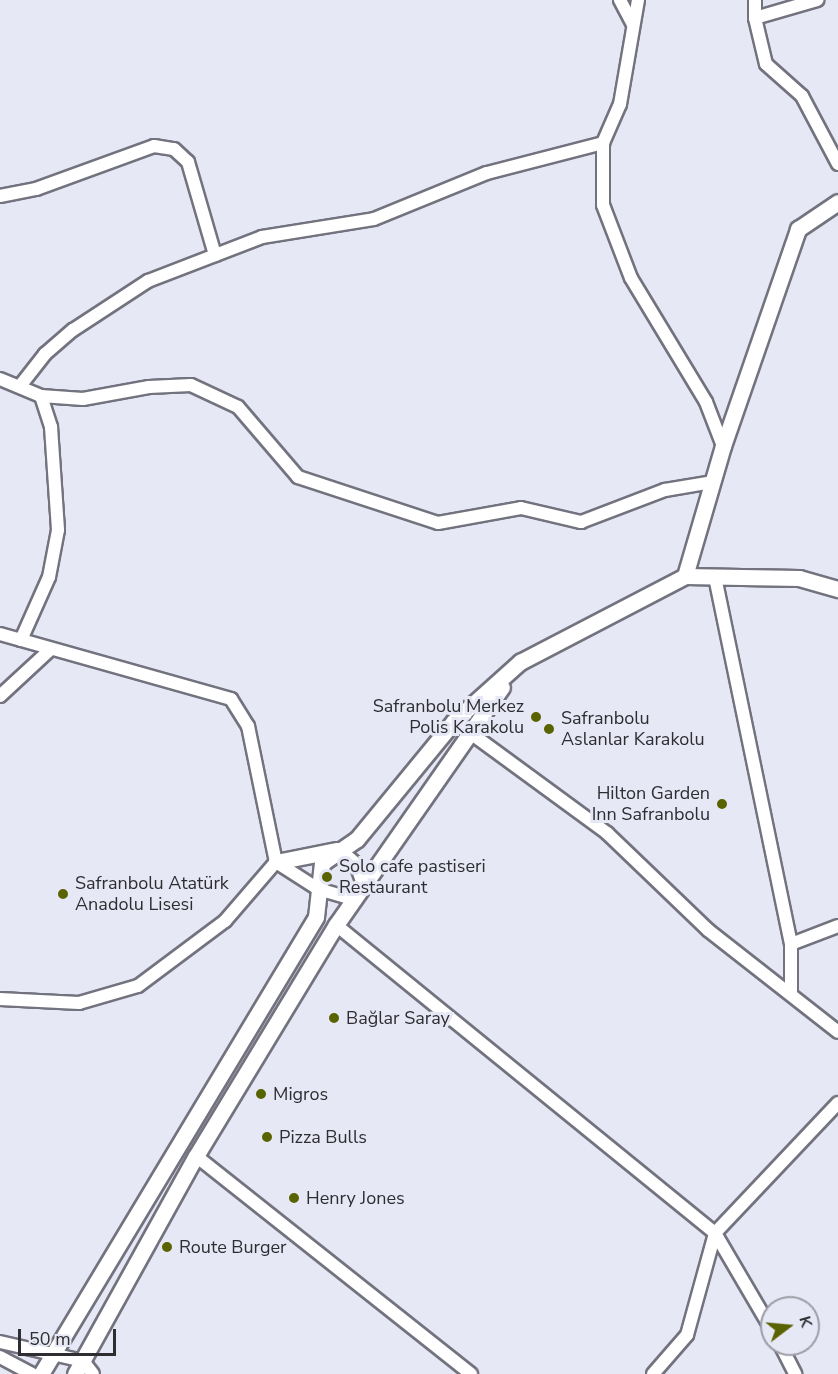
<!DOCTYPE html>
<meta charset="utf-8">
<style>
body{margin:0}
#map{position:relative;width:838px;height:1374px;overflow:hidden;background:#e7e8f5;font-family:"Nunito Sans",sans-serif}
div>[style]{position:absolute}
.roads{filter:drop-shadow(2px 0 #72737e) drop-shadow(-2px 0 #72737e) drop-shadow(0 2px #72737e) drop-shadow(0 -2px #72737e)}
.minor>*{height:12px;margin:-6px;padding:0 6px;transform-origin:6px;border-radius:6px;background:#fff}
.tertiary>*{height:15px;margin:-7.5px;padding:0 7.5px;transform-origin:7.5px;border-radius:7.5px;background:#fff}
.dots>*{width:16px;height:16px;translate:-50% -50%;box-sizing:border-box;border:3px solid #e7e8f5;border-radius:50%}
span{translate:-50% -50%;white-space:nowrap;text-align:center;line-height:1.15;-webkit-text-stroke:6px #e7e8f5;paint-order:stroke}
.poi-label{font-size:18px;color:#2d2d32}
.right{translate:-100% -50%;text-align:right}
.left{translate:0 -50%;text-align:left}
.north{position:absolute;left:760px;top:1296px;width:60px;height:60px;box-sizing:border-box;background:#e7e8f5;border:2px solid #9d9da7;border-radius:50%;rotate:74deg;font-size:16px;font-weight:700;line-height:24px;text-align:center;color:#2d2d32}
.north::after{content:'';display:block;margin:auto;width:21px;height:27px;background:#5a6301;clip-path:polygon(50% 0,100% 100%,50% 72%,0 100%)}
.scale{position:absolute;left:18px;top:1329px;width:98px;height:27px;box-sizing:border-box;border:3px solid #2d2d32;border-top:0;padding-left:8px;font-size:18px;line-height:21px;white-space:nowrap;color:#2d2d32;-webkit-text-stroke:4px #e7e8f5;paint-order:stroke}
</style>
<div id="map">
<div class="roads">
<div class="minor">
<i style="left:620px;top:0;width:27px;rotate:62deg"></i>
<i style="left:638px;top:0;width:106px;rotate:99.8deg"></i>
<i style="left:620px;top:104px;width:43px;rotate:113.6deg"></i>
<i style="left:603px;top:143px;width:62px;rotate:90deg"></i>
<i style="left:603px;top:205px;width:78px;rotate:69deg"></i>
<i style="left:631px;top:278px;width:145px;rotate:58.8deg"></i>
<i style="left:706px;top:402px;width:47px;rotate:68.9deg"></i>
<i style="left:755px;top:0;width:18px;rotate:90deg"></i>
<i style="left:755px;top:18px;width:47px;rotate:76.6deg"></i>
<i style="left:766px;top:64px;width:48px;rotate:41.6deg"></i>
<i style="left:802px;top:96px;width:77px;rotate:62.1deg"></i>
<i style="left:755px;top:18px;width:65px;rotate:-16.2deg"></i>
<i style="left:0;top:196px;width:37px;rotate:-11deg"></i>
<i style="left:36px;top:189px;width:126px;rotate:-20deg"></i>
<i style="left:154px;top:146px;width:20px;rotate:9deg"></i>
<i style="left:174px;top:149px;width:19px;rotate:43deg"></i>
<i style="left:188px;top:162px;width:97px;rotate:73.8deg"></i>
<i style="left:0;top:379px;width:44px;rotate:22.5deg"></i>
<i style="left:41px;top:396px;width:33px;rotate:72deg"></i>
<i style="left:51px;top:427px;width:103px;rotate:86.1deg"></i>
<i style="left:58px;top:530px;width:48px;rotate:100.8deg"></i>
<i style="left:49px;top:577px;width:69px;rotate:114deg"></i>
<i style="left:20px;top:386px;width:41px;rotate:-52deg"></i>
<i style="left:45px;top:354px;width:37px;rotate:-41deg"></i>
<i style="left:73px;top:330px;width:90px;rotate:-33.2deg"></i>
<i style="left:148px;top:281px;width:122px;rotate:-21.1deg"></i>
<i style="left:262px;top:237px;width:113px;rotate:-9.1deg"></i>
<i style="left:374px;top:219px;width:122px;rotate:-22.2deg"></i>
<i style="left:487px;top:173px;width:120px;rotate:-14.5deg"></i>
<i style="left:41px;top:396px;width:42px;rotate:4.1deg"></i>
<i style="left:83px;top:399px;width:67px;rotate:-10.3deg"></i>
<i style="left:149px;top:387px;width:42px;rotate:-2.7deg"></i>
<i style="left:191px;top:385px;width:52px;rotate:25.1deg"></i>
<i style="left:238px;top:407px;width:92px;rotate:49.4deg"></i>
<i style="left:298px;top:477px;width:147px;rotate:18.2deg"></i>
<i style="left:438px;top:523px;width:84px;rotate:-10.2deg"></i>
<i style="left:521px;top:508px;width:62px;rotate:13.1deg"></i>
<i style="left:581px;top:522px;width:90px;rotate:-20.9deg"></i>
<i style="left:665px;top:490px;width:49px;rotate:-9.5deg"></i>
<i style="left:715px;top:577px;width:375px;rotate:78.3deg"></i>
<i style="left:791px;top:944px;width:50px;rotate:90deg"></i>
<i style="left:0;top:634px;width:240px;rotate:15.7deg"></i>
<i style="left:231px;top:699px;width:32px;rotate:58deg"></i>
<i style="left:248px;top:726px;width:139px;rotate:78.4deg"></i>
<i style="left:276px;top:862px;width:50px;rotate:32.7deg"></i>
<i style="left:318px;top:889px;width:35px;rotate:16deg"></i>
<i style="left:0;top:696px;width:69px;rotate:-42.7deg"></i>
<i style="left:454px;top:721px;width:190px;rotate:36.2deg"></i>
<i style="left:607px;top:833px;width:140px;rotate:43.8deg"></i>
<i style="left:708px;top:930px;width:165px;rotate:38.1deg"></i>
<i style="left:339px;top:849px;width:23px;rotate:41deg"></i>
<i style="left:356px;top:864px;width:21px;rotate:71deg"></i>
<i style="left:336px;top:925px;width:488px;rotate:39.1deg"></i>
<i style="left:715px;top:1233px;width:113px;rotate:59.6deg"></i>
<i style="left:791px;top:944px;width:50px;rotate:-21deg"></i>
<i style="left:0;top:999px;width:79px;rotate:2.9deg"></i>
<i style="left:79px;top:1003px;width:61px;rotate:-16.1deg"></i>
<i style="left:138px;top:986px;width:109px;rotate:-36.8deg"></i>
<i style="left:225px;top:921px;width:78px;rotate:-49.2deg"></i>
<i style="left:196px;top:1156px;width:351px;rotate:38.4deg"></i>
<i style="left:0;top:1342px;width:85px;rotate:12.9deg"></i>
<i style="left:83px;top:1361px;width:16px;rotate:52deg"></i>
<i style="left:780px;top:1344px;width:34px;rotate:63deg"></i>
<i style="left:0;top:1357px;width:36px;rotate:28deg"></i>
<i style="left:653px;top:1374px;width:52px;rotate:-48.9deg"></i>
<i style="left:687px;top:1335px;width:106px;rotate:-74.6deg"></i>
<i style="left:715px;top:1233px;width:179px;rotate:-46.6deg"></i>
</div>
<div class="tertiary">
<i style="left:685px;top:576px;width:135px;rotate:-73.7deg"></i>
<i style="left:723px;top:446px;width:230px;rotate:-70.9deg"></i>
<i style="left:798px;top:229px;width:48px;rotate:-34deg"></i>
<i style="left:276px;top:862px;width:61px;rotate:-11.3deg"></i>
<i style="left:41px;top:1374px;width:533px;rotate:-58.96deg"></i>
<i style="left:316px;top:917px;width:54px;rotate:-83.7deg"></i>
<i style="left:322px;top:863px;width:42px;rotate:-34.4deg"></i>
<i style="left:357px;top:839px;width:153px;rotate:-50.6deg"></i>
<i style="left:454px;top:721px;width:89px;rotate:-41.8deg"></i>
<i style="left:520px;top:662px;width:186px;rotate:-27.5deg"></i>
<i style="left:685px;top:576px;width:114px;rotate:1deg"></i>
<i style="left:799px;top:578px;width:41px;rotate:15.8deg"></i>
<i style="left:75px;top:1374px;width:249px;rotate:-61deg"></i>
<i style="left:196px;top:1156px;width:270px;rotate:-58.8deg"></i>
<i style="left:336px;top:925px;width:290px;rotate:-55.1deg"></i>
</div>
</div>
<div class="dots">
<i style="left:536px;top:717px;background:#5a6301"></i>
<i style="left:549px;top:729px;background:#5a6301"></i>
<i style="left:722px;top:804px;background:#5a6301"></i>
<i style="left:327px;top:877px;background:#5a6301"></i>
<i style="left:63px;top:894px;background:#5a6301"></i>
<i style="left:334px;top:1018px;background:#5a6301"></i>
<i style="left:261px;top:1094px;background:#5a6301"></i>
<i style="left:267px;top:1137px;background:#5a6301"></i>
<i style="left:294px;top:1198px;background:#5a6301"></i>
<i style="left:167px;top:1247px;background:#5a6301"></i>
</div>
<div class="poi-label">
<span class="right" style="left:524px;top:717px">Safranbolu Merkez<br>Polis Karakolu</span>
<span class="left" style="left:561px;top:729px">Safranbolu<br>Aslanlar Karakolu</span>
<span class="right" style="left:710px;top:804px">Hilton Garden<br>Inn Safranbolu</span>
<span class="left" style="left:339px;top:877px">Solo cafe pastiseri<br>Restaurant</span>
<span class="left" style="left:75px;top:894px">Safranbolu Atatürk<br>Anadolu Lisesi</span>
<span class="left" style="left:346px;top:1018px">Bağlar Saray</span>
<span class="left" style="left:273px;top:1094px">Migros</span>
<span class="left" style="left:279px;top:1137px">Pizza Bulls</span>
<span class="left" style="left:306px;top:1198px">Henry Jones</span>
<span class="left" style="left:179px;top:1247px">Route Burger</span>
</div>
<div class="north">K</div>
<div class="scale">50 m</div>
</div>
